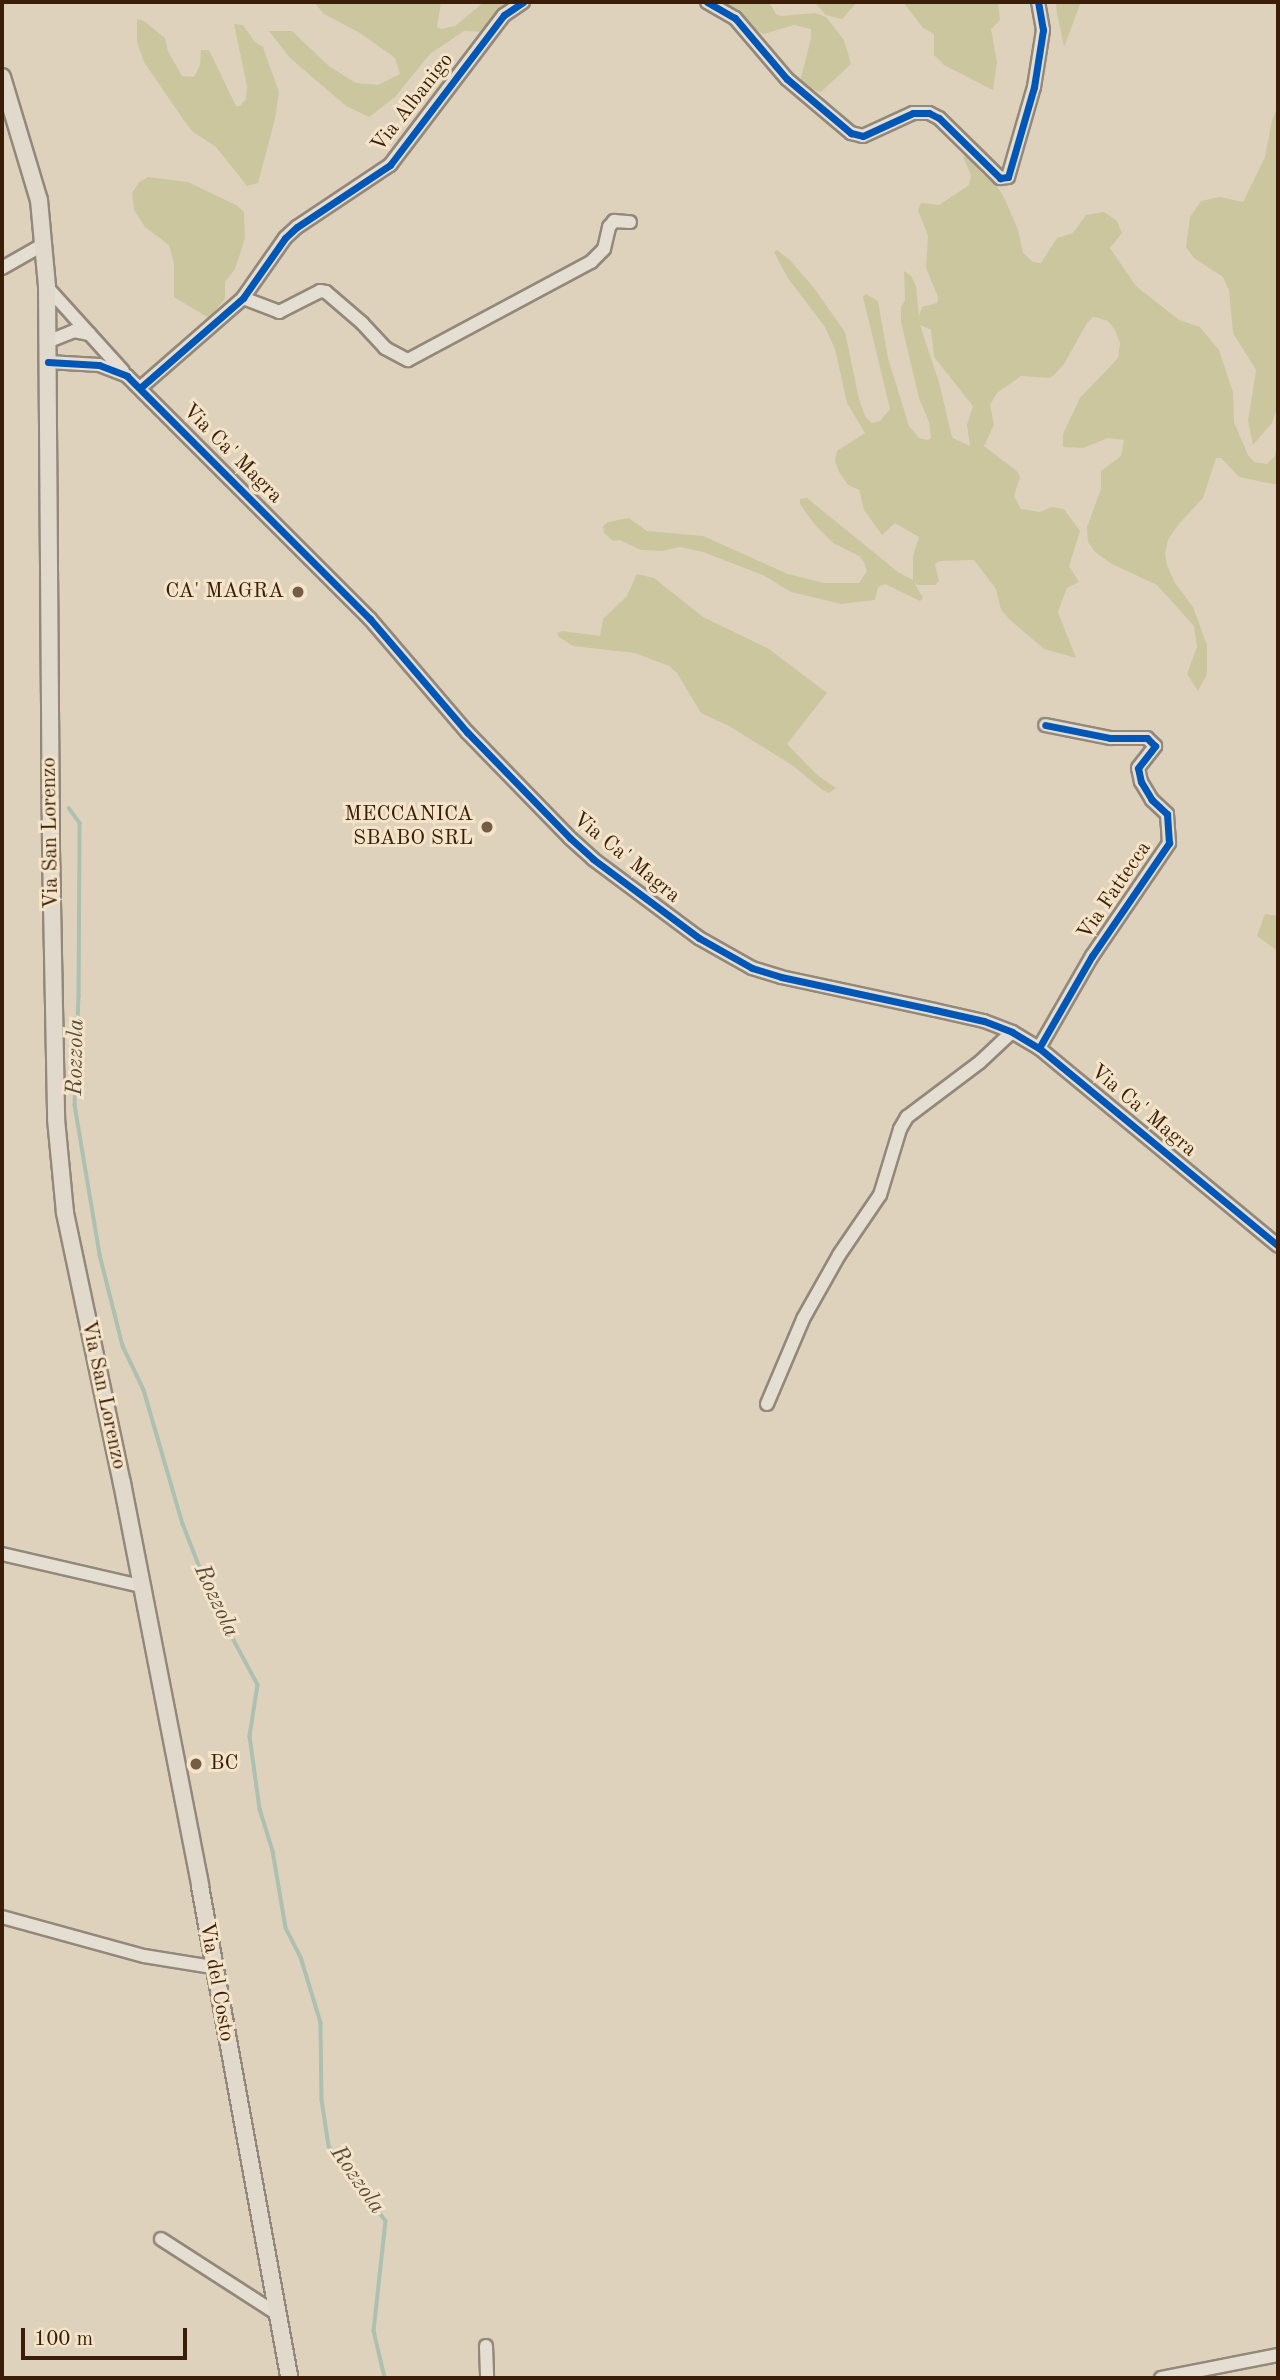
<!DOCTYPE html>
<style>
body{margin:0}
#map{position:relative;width:1280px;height:2380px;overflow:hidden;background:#ded2bc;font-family:"Old Standard TT",serif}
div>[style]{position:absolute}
.green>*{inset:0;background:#ccc69f}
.stream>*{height:3.5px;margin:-1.75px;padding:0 1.75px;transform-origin:1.75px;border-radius:1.75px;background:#aec0b2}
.roads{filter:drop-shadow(2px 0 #93887a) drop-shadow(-2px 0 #93887a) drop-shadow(0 2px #93887a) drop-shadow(0 -2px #93887a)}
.minor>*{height:12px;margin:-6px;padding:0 6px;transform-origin:6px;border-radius:6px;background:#e5ded3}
.major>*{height:16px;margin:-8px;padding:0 8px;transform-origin:8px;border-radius:8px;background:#e0d9cc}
.cycleway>*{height:7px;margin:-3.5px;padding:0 3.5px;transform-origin:3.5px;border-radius:3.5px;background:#0057b8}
.dots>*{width:19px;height:19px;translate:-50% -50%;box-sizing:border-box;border:4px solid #f3e4ca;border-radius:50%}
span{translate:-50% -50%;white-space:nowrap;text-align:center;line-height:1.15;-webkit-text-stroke:6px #f3e4ca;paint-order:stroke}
.street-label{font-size:21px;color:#3c1d08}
.poi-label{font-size:21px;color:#3c1d08}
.right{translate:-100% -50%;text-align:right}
.left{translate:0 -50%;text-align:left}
.water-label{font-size:23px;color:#584c3a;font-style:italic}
.frame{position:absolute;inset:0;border:4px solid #3c1d08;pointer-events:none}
.scale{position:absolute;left:21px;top:2328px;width:166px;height:32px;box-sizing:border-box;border:4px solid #3c1d08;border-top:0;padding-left:9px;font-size:21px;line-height:24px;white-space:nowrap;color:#3c1d08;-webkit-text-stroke:5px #f3e4ca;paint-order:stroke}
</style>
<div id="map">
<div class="green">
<i style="clip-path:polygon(314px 2px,441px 2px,437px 27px,442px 29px,455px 26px,484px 2px,519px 2px,494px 20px,485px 32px,464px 31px,430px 54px,395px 97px,369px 117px,346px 106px,290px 58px,269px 31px,292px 31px,329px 66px,356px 83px,378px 85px,400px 74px,395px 58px,360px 33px,324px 14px)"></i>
<i style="clip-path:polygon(725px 2px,769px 2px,776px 14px,781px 16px,815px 13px,826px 17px,844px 40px,851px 64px,821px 92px,799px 86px,811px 38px,811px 29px,794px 25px,764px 34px,749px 27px)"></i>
<i style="clip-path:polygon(814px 2px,857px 2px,842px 19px,826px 15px)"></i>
<i style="clip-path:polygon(903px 2px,998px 2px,1000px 20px,991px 29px,997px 62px,993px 90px,944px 65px,934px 55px,934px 34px,923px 28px)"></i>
<i style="clip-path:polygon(1056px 2px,1081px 2px,1064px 47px,1057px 13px)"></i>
<i style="clip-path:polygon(137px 19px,144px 21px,165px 38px,168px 51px,182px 76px,194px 77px,200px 65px,201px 50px,209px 50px,236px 106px,240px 106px,246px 99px,247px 86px,234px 24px,243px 25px,254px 41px,263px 47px,279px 92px,275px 119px,258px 183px,247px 186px,216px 147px,193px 132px,185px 122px,144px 62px,137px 42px)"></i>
<i style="clip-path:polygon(1278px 106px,1278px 405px,1272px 423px,1253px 445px,1248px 421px,1256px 370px,1233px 333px,1229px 290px,1223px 277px,1194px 258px,1186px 247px,1190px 217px,1201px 201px,1220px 197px,1243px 202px,1265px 157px,1272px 120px)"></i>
<i style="clip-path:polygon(evenodd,969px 156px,982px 174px,994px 182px,1004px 197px,1018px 230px,1023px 253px,1033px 262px,1041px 263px,1057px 238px,1073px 233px,1086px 215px,1104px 212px,1117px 221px,1122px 233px,1110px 248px,1136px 286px,1179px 320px,1200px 327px,1219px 350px,1233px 392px,1234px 422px,1248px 455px,1254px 462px,1267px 464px,1275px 456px,1278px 439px,1278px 485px,1239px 477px,1221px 458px,1216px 458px,1203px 498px,1178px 525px,1168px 540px,1165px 554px,1167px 565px,1175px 583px,1193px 607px,1207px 645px,1207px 674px,1198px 691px,1187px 674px,1197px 647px,1194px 626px,1157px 585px,1112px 564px,1095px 552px,1088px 542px,1087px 527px,1101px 489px,1101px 471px,1121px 456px,1124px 440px,1108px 438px,1083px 448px,1063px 447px,1063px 434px,1080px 398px,1118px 358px,1120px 343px,1115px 330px,1108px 321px,1098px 318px,1093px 317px,1087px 323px,1064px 364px,1054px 375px,1050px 378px,1021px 376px,997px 393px,990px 405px,994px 425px,984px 446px,1018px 472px,1020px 477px,1014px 496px,1021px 509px,1040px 512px,1052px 507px,1064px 509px,1080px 531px,1069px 566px,1079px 582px,1067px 588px,1058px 612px,1076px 658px,1044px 649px,1009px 619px,1001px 610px,996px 589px,974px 560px,939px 561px,935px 564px,939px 581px,935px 585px,918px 585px,914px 582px,923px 598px,920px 601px,885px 584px,878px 587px,875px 600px,841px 604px,791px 592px,765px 576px,703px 552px,680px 547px,662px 551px,641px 550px,620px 540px,613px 541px,604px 533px,603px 526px,608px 522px,629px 518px,647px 531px,703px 536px,788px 574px,824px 583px,859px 583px,867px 571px,864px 562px,859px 556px,833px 543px,815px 525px,800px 504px,800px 499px,807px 498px,898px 572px,913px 580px,913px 556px,919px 537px,895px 523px,882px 535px,864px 510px,859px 490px,848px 485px,839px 472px,835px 461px,837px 451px,865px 433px,847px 403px,835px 349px,825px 327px,787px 277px,774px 252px,777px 250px,790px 260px,814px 288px,845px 332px,859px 399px,865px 416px,872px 423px,880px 421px,890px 409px,863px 297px,866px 294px,878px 301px,888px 358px,909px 426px,919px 438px,928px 440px,931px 438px,929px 422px,919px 398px,901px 322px,901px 307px,905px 300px,904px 271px,911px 276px,916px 286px,919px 316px,922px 307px,937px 303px,938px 297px,926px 268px,928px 236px,918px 210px,921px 203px,939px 205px,969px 185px,971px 175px,963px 157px,969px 156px,920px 325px,931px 330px,934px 357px,973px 406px,967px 425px,970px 446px,953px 438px,951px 433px,939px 382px,920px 325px)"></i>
<i style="clip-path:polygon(148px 177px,188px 182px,236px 205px,244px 212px,245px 238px,241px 251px,235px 269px,225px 282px,225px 299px,209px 318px,174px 297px,174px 264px,169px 245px,145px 227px,134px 210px,132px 193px,139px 182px)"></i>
<i style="clip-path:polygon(637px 574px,654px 578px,703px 617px,769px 649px,827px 693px,787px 744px,816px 774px,836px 788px,829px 793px,821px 789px,792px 765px,729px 726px,701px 713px,677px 673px,669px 666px,635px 653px,573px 646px,559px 637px,557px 633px,562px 631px,600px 636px,603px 619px,627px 596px)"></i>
<i style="clip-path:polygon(1265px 914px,1278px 916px,1278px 951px,1257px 936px)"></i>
</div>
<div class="stream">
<i style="left:69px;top:808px;width:19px;rotate:54deg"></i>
<i style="left:80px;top:823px;width:173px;rotate:90.3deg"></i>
<i style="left:79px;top:996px;width:109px;rotate:92.1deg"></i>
<i style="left:75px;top:1105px;width:152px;rotate:80.5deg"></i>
<i style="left:100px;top:1255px;width:94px;rotate:75.8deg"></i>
<i style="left:123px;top:1346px;width:49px;rotate:64.5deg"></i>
<i style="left:144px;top:1390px;width:140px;rotate:73.8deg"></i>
<i style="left:183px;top:1524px;width:83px;rotate:68.7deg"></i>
<i style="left:213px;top:1601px;width:95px;rotate:61.8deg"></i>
<i style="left:258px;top:1685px;width:52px;rotate:98.9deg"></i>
<i style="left:250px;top:1736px;width:74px;rotate:82.2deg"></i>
<i style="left:260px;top:1809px;width:44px;rotate:72.8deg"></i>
<i style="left:273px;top:1851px;width:78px;rotate:80.4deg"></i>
<i style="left:286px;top:1928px;width:33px;rotate:63deg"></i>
<i style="left:301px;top:1957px;width:69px;rotate:73.1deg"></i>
<i style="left:321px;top:2023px;width:77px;rotate:89.3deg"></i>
<i style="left:322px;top:2100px;width:47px;rotate:81.3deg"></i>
<i style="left:329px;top:2146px;width:94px;rotate:52.8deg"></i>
<i style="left:386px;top:2221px;width:111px;rotate:96.2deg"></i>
<i style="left:374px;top:2331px;width:48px;rotate:76.8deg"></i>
</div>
<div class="roads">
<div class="minor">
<i style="left:707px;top:2px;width:32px;rotate:30deg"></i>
<i style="left:735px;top:18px;width:80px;rotate:49.6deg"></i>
<i style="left:787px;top:79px;width:84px;rotate:40.2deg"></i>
<i style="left:851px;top:133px;width:12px;rotate:14deg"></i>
<i style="left:863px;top:136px;width:55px;rotate:-24.7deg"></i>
<i style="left:913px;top:113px;width:16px"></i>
<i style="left:929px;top:113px;width:11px;rotate:27deg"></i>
<i style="left:939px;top:118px;width:86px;rotate:44.5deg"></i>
<i style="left:1000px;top:178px;width:8px;rotate:-7deg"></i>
<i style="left:1008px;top:177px;width:94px;rotate:-73.9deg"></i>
<i style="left:1034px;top:87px;width:58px;rotate:-81deg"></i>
<i style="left:1043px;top:30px;width:28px;rotate:-100deg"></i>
<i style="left:2px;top:268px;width:48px;rotate:-29.7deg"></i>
<i style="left:47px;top:287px;width:113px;rotate:47.9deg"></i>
<i style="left:243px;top:298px;width:39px;rotate:21deg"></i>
<i style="left:279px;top:312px;width:46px;rotate:-27.1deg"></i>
<i style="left:320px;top:291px;width:6px;rotate:9deg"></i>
<i style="left:326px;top:292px;width:48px;rotate:40.7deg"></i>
<i style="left:362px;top:323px;width:34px;rotate:47deg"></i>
<i style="left:385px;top:348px;width:26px;rotate:28deg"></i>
<i style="left:408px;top:360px;width:208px;rotate:-28.2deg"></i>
<i style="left:591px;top:262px;width:18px;rotate:-45deg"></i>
<i style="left:604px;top:249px;width:23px;rotate:-77deg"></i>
<i style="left:609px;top:227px;width:8px;rotate:-50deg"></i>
<i style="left:614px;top:221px;width:16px;rotate:4deg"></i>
<i style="left:47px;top:342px;width:29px;rotate:-22deg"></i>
<i style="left:74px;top:331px;width:16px;rotate:11deg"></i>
<i style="left:48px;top:362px;width:51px;rotate:3.4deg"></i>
<i style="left:99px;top:365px;width:30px;rotate:21deg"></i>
<i style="left:127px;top:376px;width:344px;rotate:45deg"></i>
<i style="left:370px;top:619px;width:149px;rotate:49.4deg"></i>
<i style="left:467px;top:732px;width:148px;rotate:45.8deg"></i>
<i style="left:570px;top:838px;width:31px;rotate:42deg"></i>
<i style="left:593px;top:859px;width:132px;rotate:36.7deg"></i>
<i style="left:699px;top:938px;width:61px;rotate:29.5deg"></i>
<i style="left:752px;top:968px;width:30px;rotate:17deg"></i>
<i style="left:781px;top:977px;width:157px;rotate:12.1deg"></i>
<i style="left:935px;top:1010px;width:50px;rotate:12.7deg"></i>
<i style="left:984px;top:1021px;width:30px;rotate:21deg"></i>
<i style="left:1012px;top:1032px;width:31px;rotate:31deg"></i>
<i style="left:1039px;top:1048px;width:310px;rotate:39.6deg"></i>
<i style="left:140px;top:388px;width:137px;rotate:-41.1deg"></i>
<i style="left:243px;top:298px;width:73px;rotate:-55deg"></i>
<i style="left:285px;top:238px;width:16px;rotate:-43deg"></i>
<i style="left:297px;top:227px;width:112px;rotate:-33.7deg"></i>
<i style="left:390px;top:165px;width:188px;rotate:-52.8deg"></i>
<i style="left:504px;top:15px;width:23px;rotate:-34deg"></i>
<i style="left:1039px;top:1048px;width:106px;rotate:-60.1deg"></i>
<i style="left:1092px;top:956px;width:137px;rotate:-55.7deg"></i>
<i style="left:1169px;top:843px;width:29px;rotate:-94deg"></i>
<i style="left:1167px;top:814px;width:21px;rotate:-137deg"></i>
<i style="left:1152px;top:800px;width:21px;rotate:-121deg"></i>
<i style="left:1141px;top:782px;width:14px;rotate:-102deg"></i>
<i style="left:1138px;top:768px;width:28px;rotate:-52deg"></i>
<i style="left:1155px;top:746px;width:11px;rotate:-135deg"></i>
<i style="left:1147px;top:738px;width:37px;rotate:180deg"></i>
<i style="left:1110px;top:738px;width:66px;rotate:-168.7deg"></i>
<i style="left:767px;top:1404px;width:92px;rotate:-67deg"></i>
<i style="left:803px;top:1319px;width:73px;rotate:-60.6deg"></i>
<i style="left:839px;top:1255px;width:73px;rotate:-55.7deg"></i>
<i style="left:880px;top:1195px;width:69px;rotate:-73.1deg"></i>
<i style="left:900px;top:1129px;width:14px;rotate:-60deg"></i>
<i style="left:907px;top:1117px;width:91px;rotate:-37deg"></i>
<i style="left:980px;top:1062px;width:44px;rotate:-43.2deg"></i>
<i style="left:2px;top:1554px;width:143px;rotate:13deg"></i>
<i style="left:2px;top:1917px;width:147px;rotate:15.4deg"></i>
<i style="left:144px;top:1956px;width:69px;rotate:9.2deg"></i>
<i style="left:161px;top:2239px;width:137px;rotate:32.8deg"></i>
<i style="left:486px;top:2346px;width:32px;rotate:88deg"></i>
<i style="left:1161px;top:2378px;width:119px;rotate:-11.1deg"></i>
</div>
<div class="major">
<i style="left:2px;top:77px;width:128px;rotate:73.3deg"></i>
<i style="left:39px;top:200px;width:87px;rotate:84.7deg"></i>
<i style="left:47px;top:287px;width:563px;rotate:89.59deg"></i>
<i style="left:51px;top:850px;width:269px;rotate:88.9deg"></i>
<i style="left:56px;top:1119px;width:94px;rotate:84.5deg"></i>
<i style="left:65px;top:1213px;width:276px;rotate:78.1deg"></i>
<i style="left:122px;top:1483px;width:410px;rotate:79deg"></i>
<i style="left:200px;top:1886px;width:500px;rotate:79.7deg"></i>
</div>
</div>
<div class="cycleway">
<i style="left:707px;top:2px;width:32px;rotate:30deg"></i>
<i style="left:735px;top:18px;width:80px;rotate:49.6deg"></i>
<i style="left:787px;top:79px;width:84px;rotate:40.2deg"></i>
<i style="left:851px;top:133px;width:12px;rotate:14deg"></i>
<i style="left:863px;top:136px;width:55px;rotate:-24.7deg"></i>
<i style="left:913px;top:113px;width:16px"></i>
<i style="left:929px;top:113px;width:11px;rotate:27deg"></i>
<i style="left:939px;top:118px;width:86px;rotate:44.5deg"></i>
<i style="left:1000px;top:178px;width:8px;rotate:-7deg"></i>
<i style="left:1008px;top:177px;width:94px;rotate:-73.9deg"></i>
<i style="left:1034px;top:87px;width:58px;rotate:-81deg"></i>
<i style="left:1043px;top:30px;width:28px;rotate:-100deg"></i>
<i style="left:48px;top:362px;width:51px;rotate:3.4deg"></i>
<i style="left:99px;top:365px;width:30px;rotate:21deg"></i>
<i style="left:127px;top:376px;width:344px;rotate:45deg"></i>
<i style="left:370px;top:619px;width:149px;rotate:49.4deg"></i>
<i style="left:467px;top:732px;width:148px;rotate:45.8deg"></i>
<i style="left:570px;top:838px;width:31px;rotate:42deg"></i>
<i style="left:593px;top:859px;width:132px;rotate:36.7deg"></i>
<i style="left:699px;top:938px;width:61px;rotate:29.5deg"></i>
<i style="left:752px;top:968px;width:30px;rotate:17deg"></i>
<i style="left:781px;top:977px;width:157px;rotate:12.1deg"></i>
<i style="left:935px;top:1010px;width:50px;rotate:12.7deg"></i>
<i style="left:984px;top:1021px;width:30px;rotate:21deg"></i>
<i style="left:1012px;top:1032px;width:31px;rotate:31deg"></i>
<i style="left:1039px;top:1048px;width:310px;rotate:39.6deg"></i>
<i style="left:140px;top:388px;width:137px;rotate:-41.1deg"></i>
<i style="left:243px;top:298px;width:73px;rotate:-55deg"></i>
<i style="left:285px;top:238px;width:16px;rotate:-43deg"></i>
<i style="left:297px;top:227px;width:112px;rotate:-33.7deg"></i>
<i style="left:390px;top:165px;width:188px;rotate:-52.8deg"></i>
<i style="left:504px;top:15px;width:23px;rotate:-34deg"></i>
<i style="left:1039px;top:1048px;width:106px;rotate:-60.1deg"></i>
<i style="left:1092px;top:956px;width:137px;rotate:-55.7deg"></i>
<i style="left:1169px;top:843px;width:29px;rotate:-94deg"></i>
<i style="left:1167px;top:814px;width:21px;rotate:-137deg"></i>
<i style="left:1152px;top:800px;width:21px;rotate:-121deg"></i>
<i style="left:1141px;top:782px;width:14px;rotate:-102deg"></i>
<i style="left:1138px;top:768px;width:28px;rotate:-52deg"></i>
<i style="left:1155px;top:746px;width:11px;rotate:-135deg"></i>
<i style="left:1147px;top:738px;width:37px;rotate:180deg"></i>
<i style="left:1110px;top:738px;width:66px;rotate:-168.7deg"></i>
</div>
<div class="dots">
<i style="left:298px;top:592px;background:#755c47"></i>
<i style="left:487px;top:827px;background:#755c47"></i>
<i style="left:196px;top:1764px;background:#755c47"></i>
</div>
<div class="street-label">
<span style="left:413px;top:103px;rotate:-52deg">Via Albanigo</span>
<span style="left:232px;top:454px;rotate:45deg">Via Ca' Magra</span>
<span style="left:51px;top:833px;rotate:-91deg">Via San Lorenzo</span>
<span style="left:626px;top:858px;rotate:39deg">Via Ca' Magra</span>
<span style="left:1115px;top:891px;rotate:-56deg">Via Fattecca</span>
<span style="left:1143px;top:1111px;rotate:40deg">Via Ca' Magra</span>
<span style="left:103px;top:1395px;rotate:78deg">Via San Lorenzo</span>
<span style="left:216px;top:1982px;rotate:80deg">Via del Costo</span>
</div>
<div class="poi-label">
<span class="right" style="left:284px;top:592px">CA' MAGRA</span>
<span class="right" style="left:473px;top:827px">MECCANICA<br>SBABO SRL</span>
<span class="left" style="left:210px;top:1764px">BC</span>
</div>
<div class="water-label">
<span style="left:76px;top:1057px;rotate:-89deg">Rozzola</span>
<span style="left:216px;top:1601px;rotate:65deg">Rozzola</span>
<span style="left:357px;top:2180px;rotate:55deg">Rozzola</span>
</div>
<div class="frame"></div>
<div class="scale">100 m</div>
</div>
